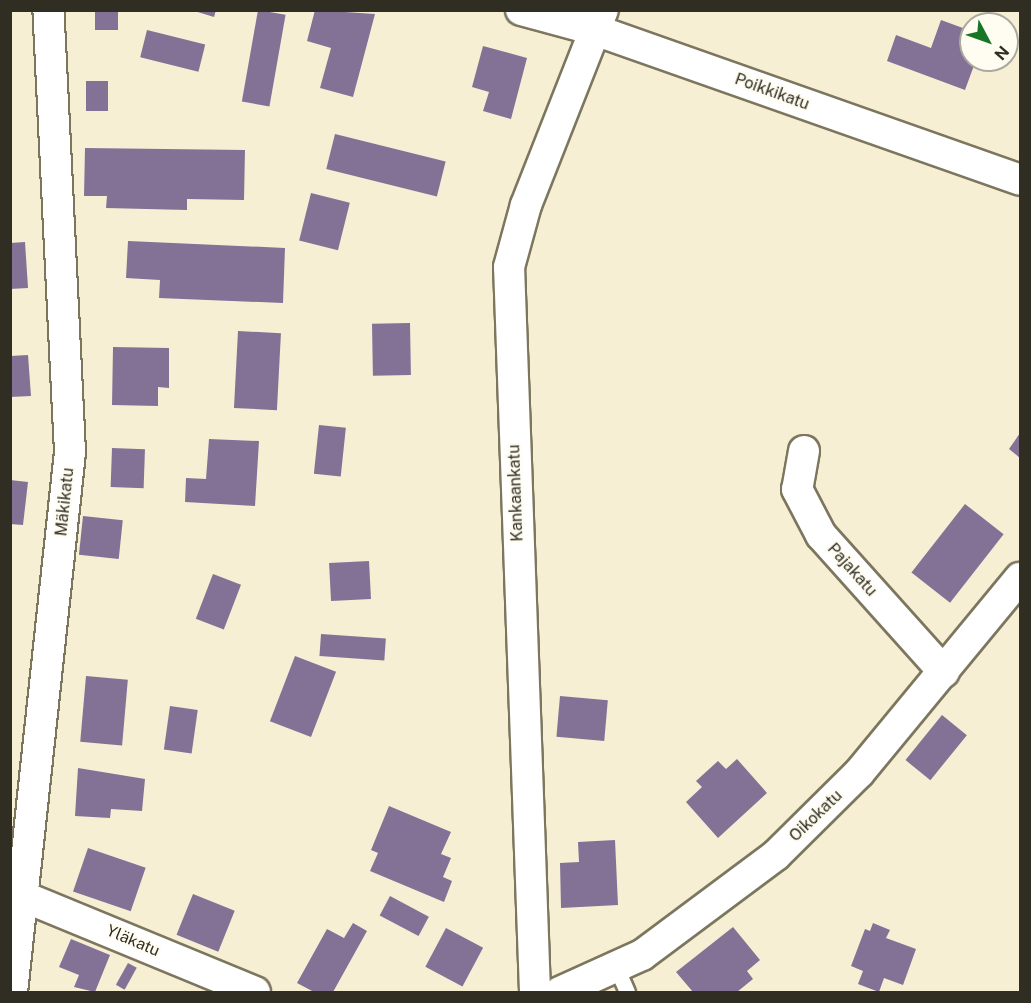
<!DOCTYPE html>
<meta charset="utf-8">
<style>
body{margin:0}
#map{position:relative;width:1031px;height:1003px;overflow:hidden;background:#f6efd4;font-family:"Public Sans",sans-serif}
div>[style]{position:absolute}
.building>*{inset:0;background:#837296;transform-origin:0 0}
.roads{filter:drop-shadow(2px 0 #7d765f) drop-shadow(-2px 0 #7d765f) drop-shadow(0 2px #7d765f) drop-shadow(0 -2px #7d765f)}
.lane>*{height:15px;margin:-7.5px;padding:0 7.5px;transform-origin:7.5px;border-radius:7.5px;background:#fff}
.street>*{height:30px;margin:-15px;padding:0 15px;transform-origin:15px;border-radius:15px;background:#fff}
span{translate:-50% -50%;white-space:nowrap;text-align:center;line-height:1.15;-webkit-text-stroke:4.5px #fffcf1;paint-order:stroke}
.street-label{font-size:16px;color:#302d23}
.frame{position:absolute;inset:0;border:12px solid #302d23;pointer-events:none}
.north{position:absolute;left:959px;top:12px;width:60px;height:60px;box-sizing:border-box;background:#fffcf1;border:2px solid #aca99f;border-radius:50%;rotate:131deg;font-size:16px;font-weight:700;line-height:24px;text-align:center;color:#302d23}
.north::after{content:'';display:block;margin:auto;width:21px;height:27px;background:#177525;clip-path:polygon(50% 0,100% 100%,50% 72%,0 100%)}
</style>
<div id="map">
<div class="building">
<i style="left:95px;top:10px;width:23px;height:20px"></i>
<i style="clip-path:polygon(191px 10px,216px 10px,214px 17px)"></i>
<i style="left:258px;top:10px;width:28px;height:93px;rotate:10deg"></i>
<i style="clip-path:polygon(315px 10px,375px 14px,353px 97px,320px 88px,331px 48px,307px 41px)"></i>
<i style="clip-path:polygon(941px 20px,971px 31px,971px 60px,976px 60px,965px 90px,887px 61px,896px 35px,931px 48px)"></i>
<i style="left:147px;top:30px;width:60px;height:28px;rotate:14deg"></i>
<i style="clip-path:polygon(483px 46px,527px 58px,511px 119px,483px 111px,489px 92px,472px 87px)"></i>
<i style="left:86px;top:81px;width:22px;height:30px"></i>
<i style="left:335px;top:134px;width:114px;height:36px;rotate:14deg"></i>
<i style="clip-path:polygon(85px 148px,245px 150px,244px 200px,187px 199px,187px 210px,106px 208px,107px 196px,84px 196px)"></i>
<i style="left:311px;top:193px;width:40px;height:49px;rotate:14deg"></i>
<i style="clip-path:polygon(128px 241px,285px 248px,283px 303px,159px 298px,160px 280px,126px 278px)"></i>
<i style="clip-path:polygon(25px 242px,28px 288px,10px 289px,10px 243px)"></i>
<i style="left:410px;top:323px;width:52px;height:38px;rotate:89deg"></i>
<i style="left:238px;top:331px;width:43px;height:77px;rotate:3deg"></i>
<i style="clip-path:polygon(113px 347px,169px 348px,169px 388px,158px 387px,158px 406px,112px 405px)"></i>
<i style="clip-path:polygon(28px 355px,31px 396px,10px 397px,10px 356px)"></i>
<i style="left:319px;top:425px;width:27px;height:49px;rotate:6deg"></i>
<i style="clip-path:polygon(1020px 433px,1020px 458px,1009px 449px)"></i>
<i style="clip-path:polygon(209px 439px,259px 441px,255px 506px,185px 502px,186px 478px,206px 479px)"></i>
<i style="left:112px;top:448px;width:33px;height:39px;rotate:2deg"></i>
<i style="clip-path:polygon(10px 480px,28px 482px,23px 525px,10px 524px)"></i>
<i style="left:965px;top:504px;width:49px;height:87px;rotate:38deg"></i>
<i style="left:83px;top:516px;width:40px;height:39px;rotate:6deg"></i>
<i style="left:369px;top:561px;width:38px;height:40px;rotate:87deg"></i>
<i style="left:213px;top:574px;width:30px;height:48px;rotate:21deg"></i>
<i style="left:321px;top:634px;width:65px;height:22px;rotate:4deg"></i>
<i style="left:295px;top:656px;width:44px;height:70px;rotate:21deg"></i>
<i style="left:86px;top:676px;width:42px;height:66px;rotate:5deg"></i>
<i style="left:560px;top:696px;width:48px;height:41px;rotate:5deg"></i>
<i style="left:170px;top:706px;width:28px;height:44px;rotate:8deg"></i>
<i style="left:942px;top:715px;width:32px;height:58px;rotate:39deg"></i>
<i style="clip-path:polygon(737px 759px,767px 793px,718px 838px,686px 802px,702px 787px,696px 781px,718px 761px,726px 769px)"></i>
<i style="clip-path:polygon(78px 768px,145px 779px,142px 811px,111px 809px,110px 818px,75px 816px)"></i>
<i style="clip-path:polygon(389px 806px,451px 832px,441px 854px,451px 858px,443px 877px,452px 881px,444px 902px,370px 871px,378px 853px,371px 850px)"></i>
<i style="clip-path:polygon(615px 840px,618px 905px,561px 908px,560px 863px,579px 862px,578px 842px)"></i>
<i style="left:88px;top:848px;width:61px;height:46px;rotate:19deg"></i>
<i style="left:193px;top:894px;width:45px;height:44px;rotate:22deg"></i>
<i style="left:390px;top:896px;width:44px;height:22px;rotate:28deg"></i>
<i style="clip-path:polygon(353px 923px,367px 931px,333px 992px,314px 992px,297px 983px,327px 929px,344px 938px)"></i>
<i style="clip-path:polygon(873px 923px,890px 930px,886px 938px,916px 949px,903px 985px,884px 978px,879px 992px,858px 984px,863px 971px,851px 966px,865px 929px,870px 931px)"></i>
<i style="clip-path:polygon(733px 927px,760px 960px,747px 971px,753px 979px,737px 992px,693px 992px,676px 972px)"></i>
<i style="left:446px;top:928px;width:42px;height:44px;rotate:28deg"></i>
<i style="clip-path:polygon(71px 939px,110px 955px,95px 992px,74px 987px,79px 975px,59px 967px)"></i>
<i style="left:128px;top:963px;width:10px;height:25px;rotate:29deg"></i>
</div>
<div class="roads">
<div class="lane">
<i style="left:616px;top:967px;width:27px;rotate:66deg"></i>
</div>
<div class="street">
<i style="left:521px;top:10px;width:77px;rotate:15.1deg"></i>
<i style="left:595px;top:30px;width:451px;rotate:19.4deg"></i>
<i style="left:804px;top:451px;width:39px;rotate:100deg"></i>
<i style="left:797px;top:489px;width:52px;rotate:62.4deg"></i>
<i style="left:821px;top:535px;width:184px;rotate:48.1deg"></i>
<i style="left:10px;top:891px;width:265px;rotate:22.4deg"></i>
<i style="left:12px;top:992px;width:543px;rotate:-83.87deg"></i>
<i style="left:70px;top:452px;width:443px;rotate:-92.8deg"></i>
<i style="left:535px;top:992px;width:725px;rotate:-92.05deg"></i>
<i style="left:509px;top:267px;width:64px;rotate:-74.7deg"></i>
<i style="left:526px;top:205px;width:210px;rotate:-68.5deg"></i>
<i style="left:560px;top:992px;width:90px;rotate:-24.3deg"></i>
<i style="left:642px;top:955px;width:167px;rotate:-36.7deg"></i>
<i style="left:776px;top:855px;width:117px;rotate:-44.7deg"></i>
<i style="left:859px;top:773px;width:253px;rotate:-50.5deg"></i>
</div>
</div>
<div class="street-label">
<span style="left:772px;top:92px;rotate:20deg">Poikkikatu</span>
<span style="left:516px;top:493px;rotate:-92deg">Kankaankatu</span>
<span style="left:65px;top:502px;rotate:-84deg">Mäkikatu</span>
<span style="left:852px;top:570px;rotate:48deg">Pajakatu</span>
<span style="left:816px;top:816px;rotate:-44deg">Oikokatu</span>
<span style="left:133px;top:941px;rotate:23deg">Yläkatu</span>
</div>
<div class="frame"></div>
<div class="north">N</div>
</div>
